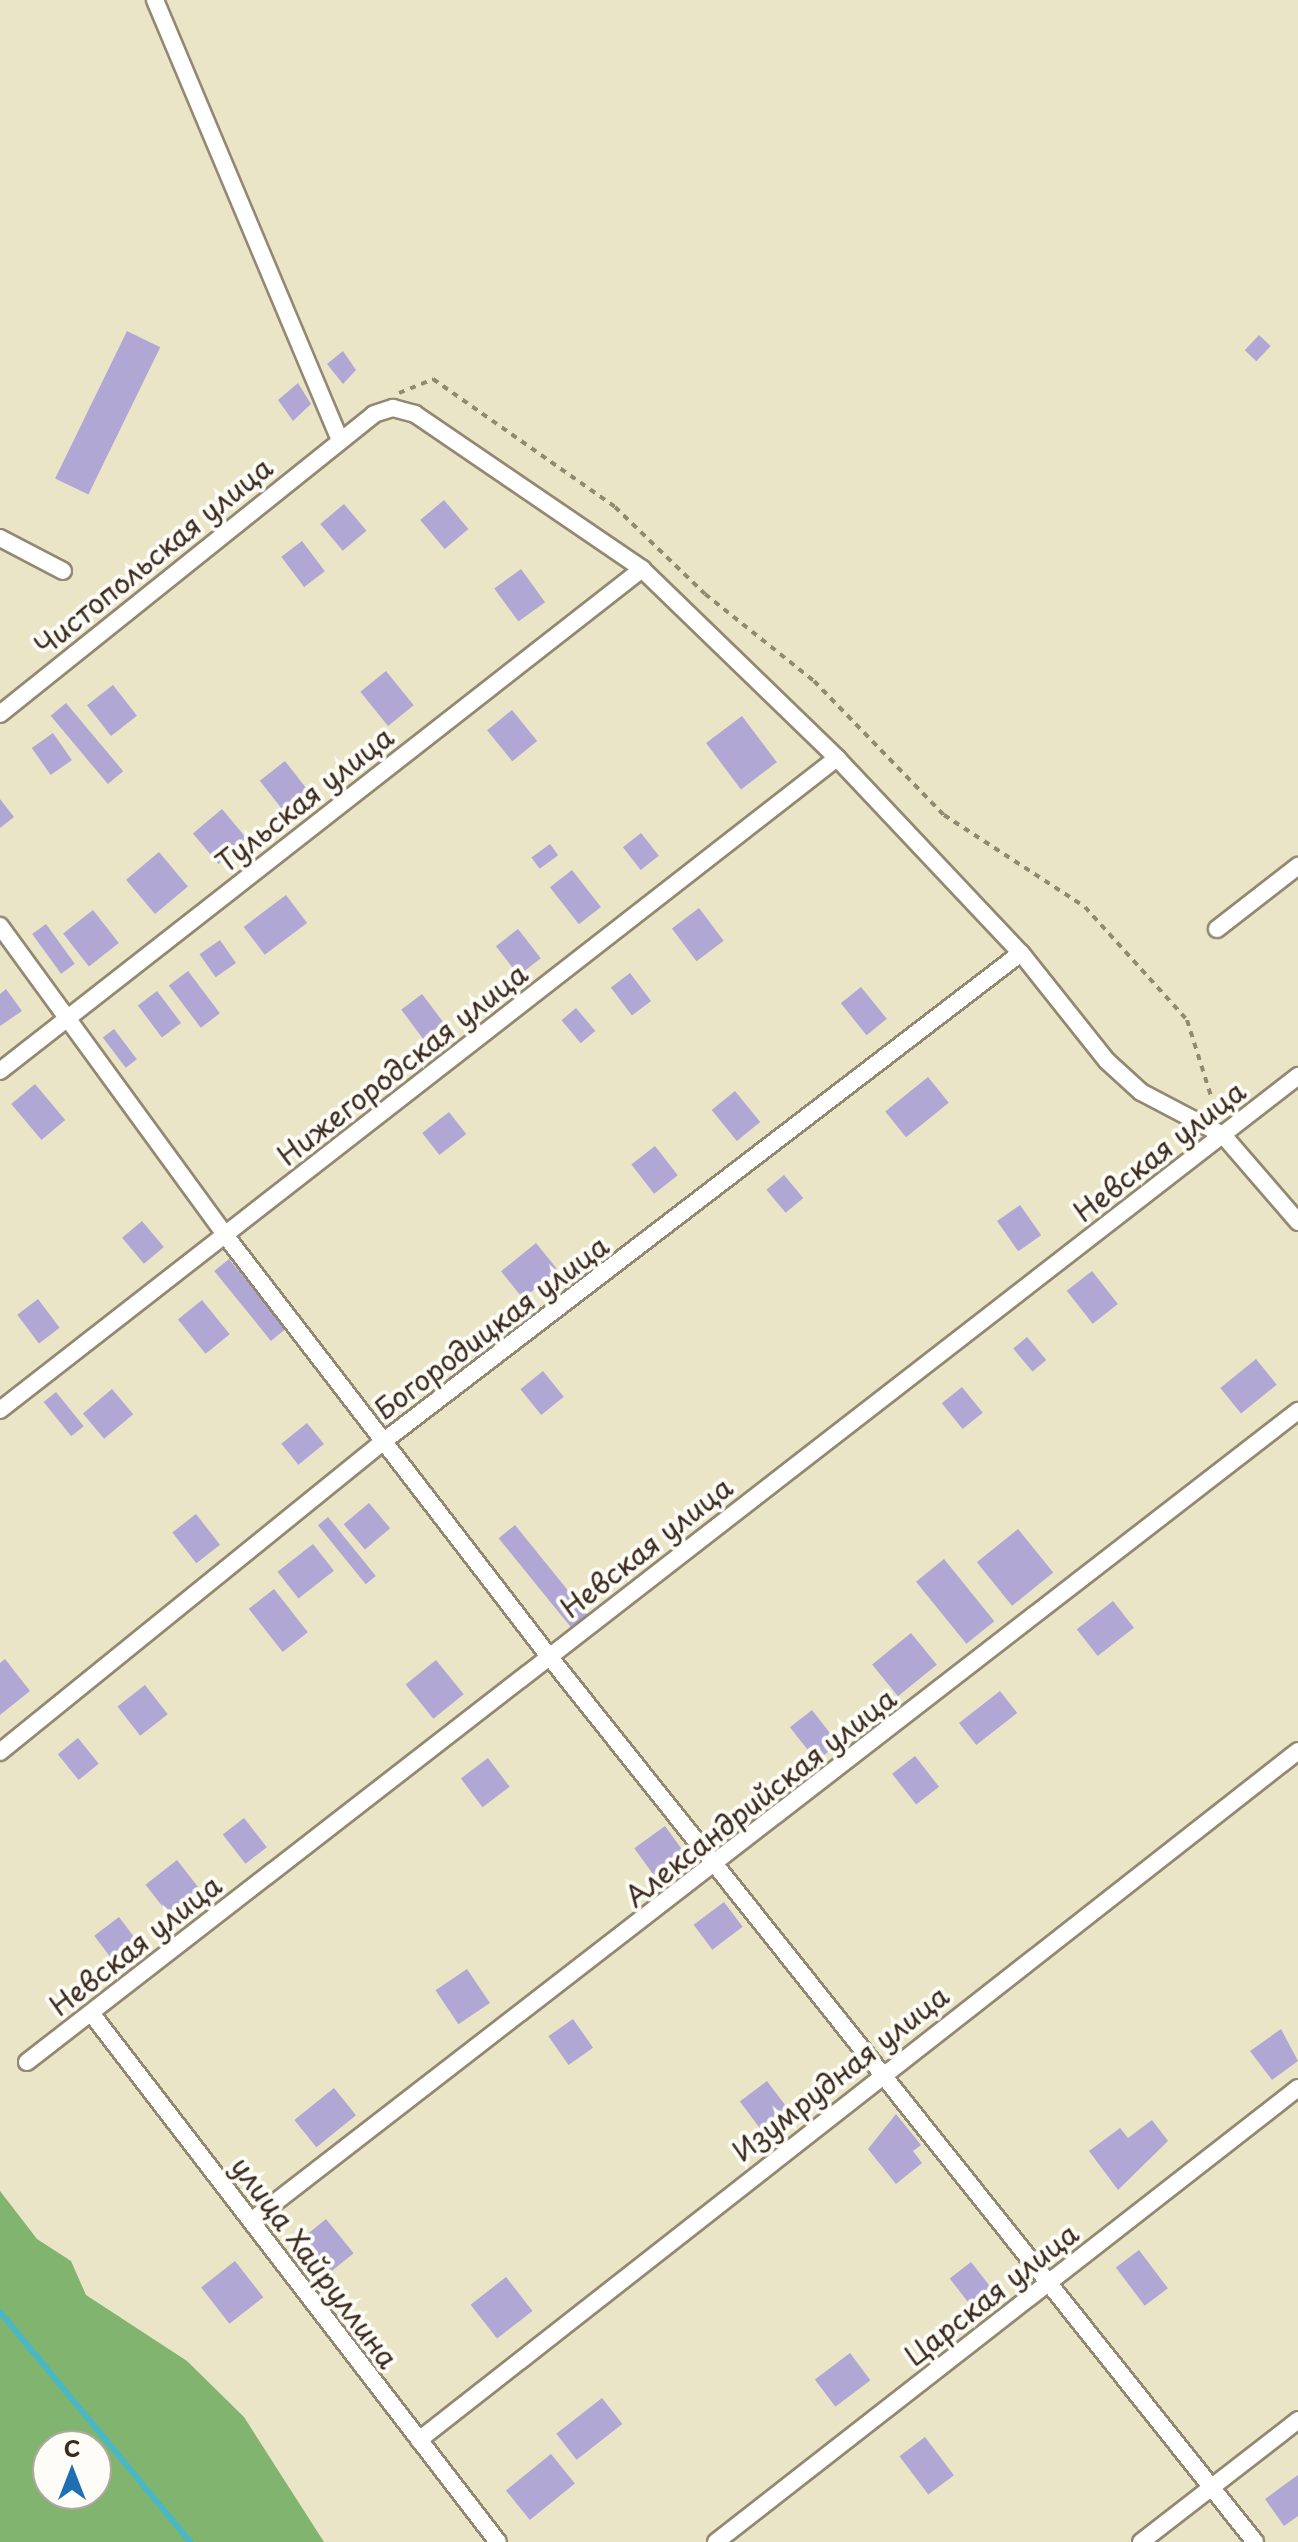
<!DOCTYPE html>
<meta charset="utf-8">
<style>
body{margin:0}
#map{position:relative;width:1298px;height:2542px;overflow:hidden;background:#ebe5c7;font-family:"Playpen Sans",sans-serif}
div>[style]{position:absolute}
.forest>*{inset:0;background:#81b46e}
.stream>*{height:6px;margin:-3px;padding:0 3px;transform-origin:3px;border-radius:3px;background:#4ab7c5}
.building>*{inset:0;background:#b0a7d5;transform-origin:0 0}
.path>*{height:4px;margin-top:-2px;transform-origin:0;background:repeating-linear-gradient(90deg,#938872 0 6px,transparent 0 12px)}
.roads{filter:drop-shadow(2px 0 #938872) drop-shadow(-2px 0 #938872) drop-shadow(0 2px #938872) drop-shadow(0 -2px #938872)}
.minor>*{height:16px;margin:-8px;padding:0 8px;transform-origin:8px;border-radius:8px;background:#fff}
span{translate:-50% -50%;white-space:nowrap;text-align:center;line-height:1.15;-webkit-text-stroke:8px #fdfcf7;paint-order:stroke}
.street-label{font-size:28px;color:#3b2a1e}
.north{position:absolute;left:32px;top:2430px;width:80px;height:80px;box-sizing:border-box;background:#fdfcf7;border:2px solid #afa8a0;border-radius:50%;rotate:0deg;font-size:22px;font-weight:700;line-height:32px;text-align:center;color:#3b2a1e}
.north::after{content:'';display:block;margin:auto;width:28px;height:36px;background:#1f6fb2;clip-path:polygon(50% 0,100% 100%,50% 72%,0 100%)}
</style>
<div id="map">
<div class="forest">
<i style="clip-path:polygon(evenodd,0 2191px,37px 2239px,71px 2261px,86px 2295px,187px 2361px,244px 2417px,324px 2542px,0 2542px,0 2191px,48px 2446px,96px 2446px,96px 2494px,48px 2494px,48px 2446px)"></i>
</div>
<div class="stream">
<i style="left:0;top:2312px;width:298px;rotate:50.4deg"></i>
</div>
<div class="building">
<i style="left:127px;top:331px;width:37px;height:164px;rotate:26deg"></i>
<i style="left:1259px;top:335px;width:16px;height:21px;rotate:43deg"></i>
<i style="clip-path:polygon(343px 351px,356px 370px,343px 384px,327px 364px)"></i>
<i style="clip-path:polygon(298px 383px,311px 404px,293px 421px,278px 400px)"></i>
<i style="left:444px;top:500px;width:38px;height:31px;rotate:50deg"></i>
<i style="left:344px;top:504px;width:35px;height:31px;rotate:50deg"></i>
<i style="left:302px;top:541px;width:38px;height:26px;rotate:53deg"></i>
<i style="left:521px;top:569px;width:41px;height:33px;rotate:54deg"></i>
<i style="left:386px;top:671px;width:44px;height:33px;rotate:51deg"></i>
<i style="left:113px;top:685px;width:39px;height:33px;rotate:52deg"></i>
<i style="left:66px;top:703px;width:89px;height:20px;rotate:50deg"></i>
<i style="left:512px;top:710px;width:40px;height:32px;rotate:51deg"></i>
<i style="left:742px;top:716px;width:58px;height:45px;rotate:53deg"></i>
<i style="left:53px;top:733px;width:33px;height:26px;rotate:55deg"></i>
<i style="left:285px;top:761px;width:37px;height:32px;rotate:52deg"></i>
<i style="clip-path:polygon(0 799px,14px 817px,0 828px)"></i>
<i style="left:222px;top:809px;width:40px;height:38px;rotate:50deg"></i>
<i style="left:641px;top:833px;width:29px;height:23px;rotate:52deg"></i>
<i style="left:550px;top:844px;width:14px;height:23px;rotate:54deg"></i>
<i style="left:159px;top:852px;width:45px;height:43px;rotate:50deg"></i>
<i style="left:572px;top:870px;width:47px;height:28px;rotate:52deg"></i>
<i style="left:286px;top:895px;width:35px;height:53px;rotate:53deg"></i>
<i style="left:699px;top:908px;width:41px;height:34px;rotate:53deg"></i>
<i style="left:93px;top:910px;width:42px;height:38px;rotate:52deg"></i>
<i style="left:46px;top:924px;width:49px;height:17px;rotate:54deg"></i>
<i style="left:518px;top:929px;width:37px;height:28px;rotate:52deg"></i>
<i style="left:220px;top:940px;width:28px;height:25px;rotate:55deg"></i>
<i style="left:188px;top:971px;width:53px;height:24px;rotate:53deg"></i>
<i style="left:630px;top:973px;width:35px;height:24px;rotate:53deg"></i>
<i style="left:861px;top:987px;width:41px;height:26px;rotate:51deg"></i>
<i style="clip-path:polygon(6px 989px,22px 1011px,0 1026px,0 994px)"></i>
<i style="left:157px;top:991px;width:40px;height:24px;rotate:53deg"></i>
<i style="left:422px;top:994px;width:36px;height:26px;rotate:53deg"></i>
<i style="left:576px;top:1008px;width:30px;height:19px;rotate:50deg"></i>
<i style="left:114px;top:1029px;width:38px;height:14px;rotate:53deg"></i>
<i style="left:928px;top:1077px;width:33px;height:55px;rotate:51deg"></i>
<i style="left:35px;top:1084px;width:47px;height:31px;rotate:50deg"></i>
<i style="left:735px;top:1091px;width:40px;height:30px;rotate:51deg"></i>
<i style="left:449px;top:1112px;width:28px;height:34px;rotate:52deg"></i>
<i style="left:655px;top:1146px;width:37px;height:30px;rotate:52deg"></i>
<i style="left:784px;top:1175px;width:30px;height:23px;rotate:50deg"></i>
<i style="left:1020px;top:1205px;width:37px;height:28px;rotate:55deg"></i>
<i style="left:142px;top:1221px;width:34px;height:26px;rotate:50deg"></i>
<i style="left:536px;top:1243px;width:35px;height:45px;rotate:51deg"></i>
<i style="left:229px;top:1259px;width:90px;height:19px;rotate:51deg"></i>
<i style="left:1092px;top:1271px;width:42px;height:32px;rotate:52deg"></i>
<i style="left:38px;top:1299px;width:36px;height:26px;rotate:53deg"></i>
<i style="left:202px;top:1300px;width:44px;height:31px;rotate:51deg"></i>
<i style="left:1027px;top:1337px;width:30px;height:18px;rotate:50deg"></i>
<i style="left:1256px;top:1359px;width:33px;height:46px;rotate:51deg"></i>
<i style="left:543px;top:1371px;width:33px;height:29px;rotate:51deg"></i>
<i style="left:962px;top:1387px;width:33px;height:26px;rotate:51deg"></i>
<i style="left:112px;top:1389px;width:33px;height:38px;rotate:50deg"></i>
<i style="left:56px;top:1392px;width:44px;height:16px;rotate:51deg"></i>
<i style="left:307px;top:1423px;width:27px;height:33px;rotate:51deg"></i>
<i style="left:369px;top:1503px;width:33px;height:33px;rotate:50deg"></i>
<i style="left:196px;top:1514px;width:39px;height:30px;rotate:52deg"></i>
<i style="left:328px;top:1517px;width:76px;height:13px;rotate:51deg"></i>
<i style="left:515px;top:1525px;width:116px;height:21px;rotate:51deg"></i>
<i style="left:1018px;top:1529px;width:56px;height:53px;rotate:51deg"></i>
<i style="left:313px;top:1544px;width:34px;height:45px;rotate:52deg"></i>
<i style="left:944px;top:1559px;width:80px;height:36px;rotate:51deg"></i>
<i style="left:274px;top:1589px;width:55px;height:32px;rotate:52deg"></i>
<i style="left:1113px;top:1601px;width:34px;height:46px;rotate:52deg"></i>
<i style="left:911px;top:1633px;width:41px;height:50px;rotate:51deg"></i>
<i style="clip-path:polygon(5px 1659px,30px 1691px,0 1715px,0 1663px)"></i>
<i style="left:436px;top:1660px;width:44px;height:39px;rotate:51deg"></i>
<i style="left:145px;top:1685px;width:37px;height:35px;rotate:52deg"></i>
<i style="left:1000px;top:1691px;width:28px;height:52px;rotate:52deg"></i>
<i style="left:812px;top:1710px;width:43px;height:28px;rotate:52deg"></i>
<i style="left:78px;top:1738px;width:33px;height:26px;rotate:51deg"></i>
<i style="left:915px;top:1756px;width:39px;height:29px;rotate:52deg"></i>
<i style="left:488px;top:1758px;width:36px;height:34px;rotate:53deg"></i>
<i style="left:244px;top:1818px;width:37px;height:27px;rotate:52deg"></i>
<i style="left:665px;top:1826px;width:41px;height:38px;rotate:54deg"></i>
<i style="left:177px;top:1860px;width:37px;height:40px;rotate:52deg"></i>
<i style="left:724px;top:1902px;width:31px;height:38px;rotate:53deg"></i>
<i style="left:119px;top:1917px;width:38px;height:31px;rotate:53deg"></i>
<i style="left:467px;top:1969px;width:41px;height:38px;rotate:56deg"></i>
<i style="left:573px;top:2019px;width:35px;height:30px;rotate:55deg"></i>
<i style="clip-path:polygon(1281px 2029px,1298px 2061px,1272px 2080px,1250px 2051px)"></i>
<i style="left:767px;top:2081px;width:40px;height:34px;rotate:53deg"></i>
<i style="left:334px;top:2088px;width:35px;height:51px;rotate:51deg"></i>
<i style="clip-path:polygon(896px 2114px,921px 2145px,913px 2151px,922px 2163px,896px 2184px,868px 2149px)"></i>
<i style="clip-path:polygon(1152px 2120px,1168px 2141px,1118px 2190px,1089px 2151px,1120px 2128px,1128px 2138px)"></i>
<i style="left:326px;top:2219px;width:44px;height:30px;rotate:51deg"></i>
<i style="left:1139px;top:2250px;width:48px;height:29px;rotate:53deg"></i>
<i style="left:235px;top:2261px;width:46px;height:43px;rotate:52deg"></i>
<i style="left:971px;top:2262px;width:41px;height:27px;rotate:52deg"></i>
<i style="left:506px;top:2277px;width:43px;height:45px;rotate:52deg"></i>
<i style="left:850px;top:2353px;width:34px;height:44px;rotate:53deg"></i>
<i style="left:602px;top:2398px;width:33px;height:58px;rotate:52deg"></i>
<i style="left:925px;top:2437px;width:48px;height:32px;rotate:53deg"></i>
<i style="left:551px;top:2454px;width:38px;height:58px;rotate:51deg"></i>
<i style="clip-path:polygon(1298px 2475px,1298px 2516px,1284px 2526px,1265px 2499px)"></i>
</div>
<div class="path">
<i style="left:399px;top:393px;width:37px;rotate:-22deg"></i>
<i style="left:433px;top:379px;width:223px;rotate:35.1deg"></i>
<i style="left:615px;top:507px;width:125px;rotate:44deg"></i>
<i style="left:705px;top:594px;width:139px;rotate:38.6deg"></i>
<i style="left:814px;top:681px;width:187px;rotate:45.9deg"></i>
<i style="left:944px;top:815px;width:168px;rotate:33.1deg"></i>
<i style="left:1085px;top:907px;width:152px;rotate:47.9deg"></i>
<i style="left:1187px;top:1020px;width:93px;rotate:72.5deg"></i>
</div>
<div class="roads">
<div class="minor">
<i style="left:155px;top:0;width:477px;rotate:67.2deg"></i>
<i style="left:0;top:538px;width:71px;rotate:27.6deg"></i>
<i style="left:0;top:714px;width:479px;rotate:-38.7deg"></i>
<i style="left:374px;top:414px;width:20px;rotate:-18deg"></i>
<i style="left:393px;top:408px;width:23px;rotate:15deg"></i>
<i style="left:415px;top:414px;width:275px;rotate:34.3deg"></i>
<i style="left:642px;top:569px;width:272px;rotate:44.1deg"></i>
<i style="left:837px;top:758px;width:268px;rotate:46.7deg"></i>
<i style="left:1021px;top:953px;width:138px;rotate:51.5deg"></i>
<i style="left:1107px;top:1061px;width:46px;rotate:42.4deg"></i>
<i style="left:1141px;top:1092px;width:93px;rotate:27.7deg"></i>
<i style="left:1223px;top:1135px;width:115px;rotate:49.2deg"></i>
<i style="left:0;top:926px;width:382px;rotate:53.9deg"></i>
<i style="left:225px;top:1235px;width:530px;rotate:52.44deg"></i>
<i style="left:548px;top:1655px;width:1134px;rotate:51.44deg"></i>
<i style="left:1217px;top:929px;width:103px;rotate:-37.9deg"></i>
<i style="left:0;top:1071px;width:815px;rotate:-38.02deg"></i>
<i style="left:0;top:1410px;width:1061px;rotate:-37.92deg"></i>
<i style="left:0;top:1752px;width:494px;rotate:-39deg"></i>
<i style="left:384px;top:1441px;width:802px;rotate:-37.46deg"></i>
<i style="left:91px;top:2013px;width:667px;rotate:52.43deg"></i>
<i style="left:27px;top:2062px;width:1609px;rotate:-37.8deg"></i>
<i style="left:251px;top:2221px;width:1324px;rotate:-37.73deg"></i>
<i style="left:419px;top:2440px;width:1117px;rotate:-38.09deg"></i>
<i style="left:716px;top:2542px;width:738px;rotate:-37.96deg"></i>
<i style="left:1141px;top:2542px;width:199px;rotate:-37.8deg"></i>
</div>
</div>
<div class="street-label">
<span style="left:153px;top:556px;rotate:-39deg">Чистопольская улица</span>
<span style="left:304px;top:799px;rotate:-38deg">Тульская улица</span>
<span style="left:402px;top:1064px;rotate:-38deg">Нижегородская улица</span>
<span style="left:1159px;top:1151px;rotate:-38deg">Невская улица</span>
<span style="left:491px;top:1327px;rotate:-37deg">Богородицкая улица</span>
<span style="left:646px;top:1547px;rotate:-38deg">Невская улица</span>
<span style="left:760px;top:1797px;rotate:-38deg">Александрийская улица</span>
<span style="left:135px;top:1945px;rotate:-38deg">Невская улица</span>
<span style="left:840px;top:2073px;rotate:-38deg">Изумрудная улица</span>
<span style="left:315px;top:2262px;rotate:53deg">улица Хайруллина</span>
<span style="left:991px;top:2294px;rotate:-38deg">Царская улица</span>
</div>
<div class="north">С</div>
</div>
